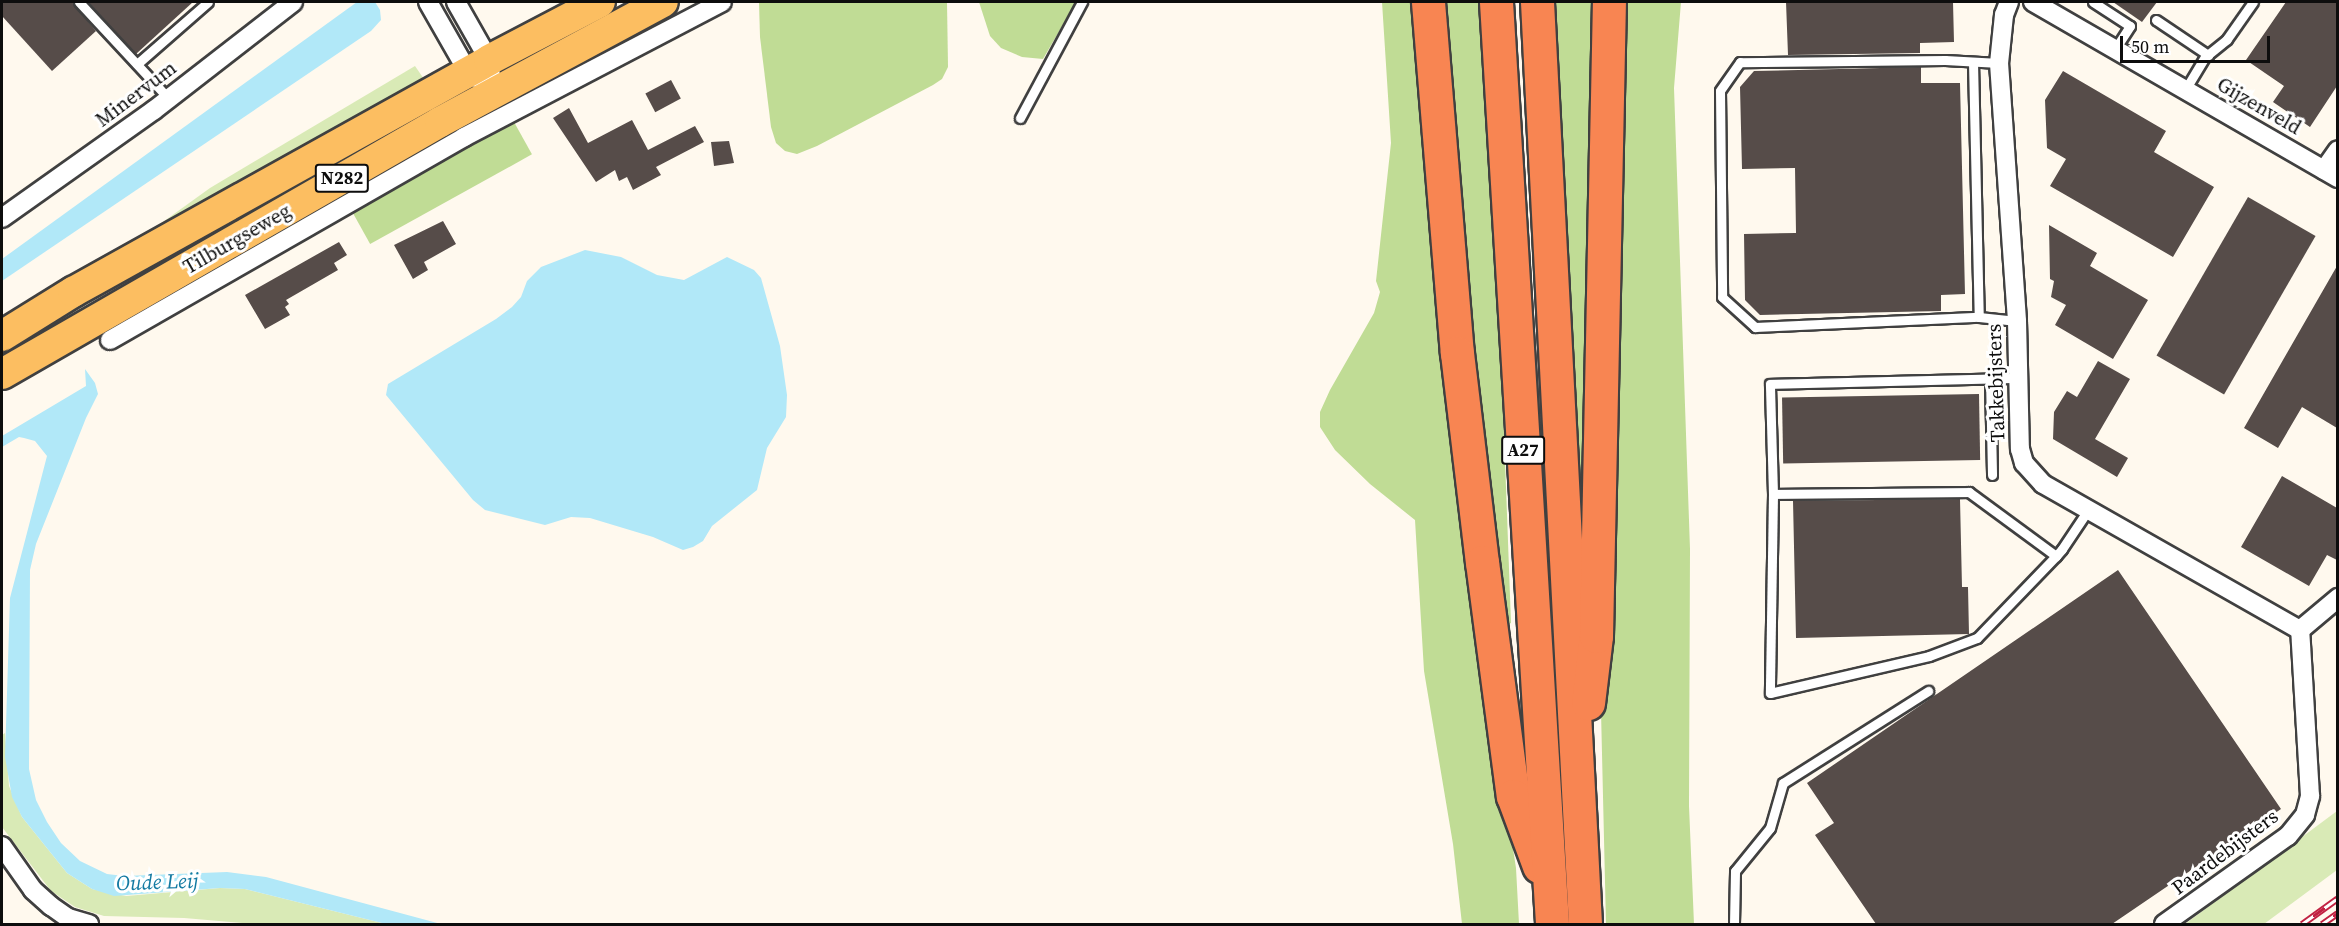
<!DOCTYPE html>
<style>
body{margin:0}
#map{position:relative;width:2339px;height:926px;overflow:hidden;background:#fff9ee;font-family:"Source Serif 4",serif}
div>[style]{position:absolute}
.green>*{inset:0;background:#d9eab6}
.forest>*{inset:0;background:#c0dc95;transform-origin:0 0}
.water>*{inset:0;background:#b1e8f8}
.building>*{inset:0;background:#564c49;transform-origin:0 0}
.roads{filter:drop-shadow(2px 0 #404040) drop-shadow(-2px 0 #404040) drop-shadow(0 2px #404040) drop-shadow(0 -2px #404040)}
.service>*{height:9px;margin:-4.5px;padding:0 4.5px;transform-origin:4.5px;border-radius:4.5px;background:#fff}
.minor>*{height:18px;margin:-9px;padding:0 9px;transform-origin:9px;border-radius:9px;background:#fff}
.primary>*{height:30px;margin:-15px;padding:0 15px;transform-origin:15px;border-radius:15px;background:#fcbe61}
.motorway>*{height:33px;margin:-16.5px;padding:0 16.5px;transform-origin:16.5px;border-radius:16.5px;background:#f88552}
.rail>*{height:7px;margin-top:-3.5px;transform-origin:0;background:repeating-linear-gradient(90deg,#fff 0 14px,#c12142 0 28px);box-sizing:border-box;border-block:2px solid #c12142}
span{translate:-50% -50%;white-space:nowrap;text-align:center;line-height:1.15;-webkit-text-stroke:6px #fff;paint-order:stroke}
.shield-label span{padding:2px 4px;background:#fff;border:2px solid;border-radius:4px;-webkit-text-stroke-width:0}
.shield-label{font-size:18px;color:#0d0d0d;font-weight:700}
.street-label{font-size:20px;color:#0d0d0d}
.water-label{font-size:21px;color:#137aa2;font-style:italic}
.frame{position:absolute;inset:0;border:3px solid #0d0d0d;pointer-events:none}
.scale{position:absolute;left:2120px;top:36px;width:150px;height:27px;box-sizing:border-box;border:3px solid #0d0d0d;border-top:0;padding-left:8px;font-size:18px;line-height:21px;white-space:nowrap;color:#0d0d0d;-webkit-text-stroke:4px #fff;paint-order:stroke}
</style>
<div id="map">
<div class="green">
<i style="clip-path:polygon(415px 66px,426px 82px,106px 263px,210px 188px)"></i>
<i style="clip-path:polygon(5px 733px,9px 786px,22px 817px,67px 873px,92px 889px,126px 896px,220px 888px,245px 889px,386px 924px,254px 924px,184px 918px,104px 916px,75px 907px,51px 891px,2px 827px,2px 735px)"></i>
<i style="clip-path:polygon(2337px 811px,2337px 870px,2264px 924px,2185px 924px)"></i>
</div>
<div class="forest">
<i style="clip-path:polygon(759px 2px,947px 2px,948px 67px,942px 79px,933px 85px,817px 146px,797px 154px,785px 151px,776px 143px,771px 127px,760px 37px)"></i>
<i style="clip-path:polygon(979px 2px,1076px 2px,1043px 59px,1022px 57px,1001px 48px,990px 36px)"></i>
<i style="clip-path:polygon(1382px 2px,1418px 2px,1498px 751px,1516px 868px,1519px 924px,1462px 924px,1453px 844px,1424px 671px,1415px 520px,1370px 484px,1335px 450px,1320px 427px,1320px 412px,1330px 390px,1374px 313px,1380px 292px,1376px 281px,1391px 143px)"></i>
<i style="clip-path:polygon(1444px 2px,1479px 2px,1502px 379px,1511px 623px,1501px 628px)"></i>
<i style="clip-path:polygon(1554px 2px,1601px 2px,1583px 610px,1570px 349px)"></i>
<i style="clip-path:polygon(1620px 2px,1681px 2px,1674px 88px,1690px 549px,1689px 806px,1694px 924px,1606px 924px,1601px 711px)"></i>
<i style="left:514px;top:122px;width:37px;height:185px;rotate:61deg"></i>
</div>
<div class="water">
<i style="clip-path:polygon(357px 2px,375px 2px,380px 10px,381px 20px,371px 31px,2px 281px,2px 259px)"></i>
<i style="clip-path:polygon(585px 250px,621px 257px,657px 275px,684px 280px,727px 257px,754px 270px,761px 278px,780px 346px,787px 395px,786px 417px,767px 448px,757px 490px,712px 526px,703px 541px,693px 547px,683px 550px,653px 537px,590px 518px,571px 517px,545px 525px,485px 510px,473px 500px,386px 395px,388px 384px,496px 319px,512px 307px,521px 297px,527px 281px,541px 267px)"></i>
<i style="clip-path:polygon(85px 369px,95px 383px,98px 394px,86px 418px,36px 544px,30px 570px,29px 769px,36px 800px,47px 822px,61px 843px,80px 861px,107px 874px,124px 876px,227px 872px,266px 877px,441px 924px,386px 924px,245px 889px,220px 888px,114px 896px,92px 889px,67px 873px,22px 817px,12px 797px,5px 757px,10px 598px,47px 456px,35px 441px,24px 438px,19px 437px,2px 447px,2px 436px,86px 386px)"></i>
</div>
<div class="building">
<i style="clip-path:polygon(2px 2px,72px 2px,96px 31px,52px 71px,2px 16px)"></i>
<i style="clip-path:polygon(88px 2px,193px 2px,136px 54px)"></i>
<i style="clip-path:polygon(1786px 2px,1953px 2px,1954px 42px,1920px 43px,1920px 53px,1788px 55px)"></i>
<i style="clip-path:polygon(2113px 2px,2157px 2px,2142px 22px)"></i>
<i style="clip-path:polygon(2286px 2px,2337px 2px,2337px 86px,2310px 127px,2273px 102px,2284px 86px,2246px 60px)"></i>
<i style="clip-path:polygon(1921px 67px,1921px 83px,1960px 83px,1965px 294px,1941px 295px,1941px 311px,1760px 315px,1745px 300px,1744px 234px,1796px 233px,1795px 168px,1742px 169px,1740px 87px,1754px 71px)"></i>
<i style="clip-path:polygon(2063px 71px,2166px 131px,2154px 152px,2214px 187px,2173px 257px,2050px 186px,2066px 159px,2047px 148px,2045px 100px)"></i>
<i style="left:671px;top:80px;width:21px;height:29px;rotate:62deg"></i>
<i style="clip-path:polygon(569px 108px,588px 143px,632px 120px,648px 150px,695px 126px,704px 142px,656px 167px,661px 175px,633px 190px,627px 177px,619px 181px,615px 170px,596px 182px,553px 118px)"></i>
<i style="clip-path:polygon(729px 141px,734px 163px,714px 166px,711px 142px)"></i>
<i style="left:2248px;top:197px;width:78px;height:183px;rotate:30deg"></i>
<i style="clip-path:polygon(443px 221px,456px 244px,424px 262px,428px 270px,413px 279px,394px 245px)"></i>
<i style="clip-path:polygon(2049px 225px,2097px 253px,2090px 266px,2148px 300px,2113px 359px,2055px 325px,2066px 305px,2051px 297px,2054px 281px,2050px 279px)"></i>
<i style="clip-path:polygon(339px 242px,347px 255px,334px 263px,338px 270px,286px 300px,289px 304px,285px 307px,290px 315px,265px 329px,245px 295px)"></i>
<i style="clip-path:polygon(2337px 266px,2337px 428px,2302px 407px,2278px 448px,2244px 428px)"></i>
<i style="clip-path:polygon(2098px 361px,2130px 379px,2095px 439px,2128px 458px,2117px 477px,2053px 439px,2054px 412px,2067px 391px,2077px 397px)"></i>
<i style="left:1979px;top:394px;width:66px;height:197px;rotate:89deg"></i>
<i style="clip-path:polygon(2282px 476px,2337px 508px,2337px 560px,2327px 555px,2309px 586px,2241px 547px)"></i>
<i style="clip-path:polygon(1960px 499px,1962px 587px,1968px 587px,1969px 634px,1796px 638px,1793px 501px)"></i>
<i style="clip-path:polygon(2118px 570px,2281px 809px,2112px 924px,1876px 924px,1815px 835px,1834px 823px,1807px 783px)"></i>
</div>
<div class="roads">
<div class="service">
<i style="left:79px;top:2px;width:132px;rotate:47.1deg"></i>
<i style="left:2093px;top:2px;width:44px;rotate:33deg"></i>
<i style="left:2130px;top:26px;width:27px;rotate:123deg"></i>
<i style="left:2156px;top:20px;width:63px;rotate:33.9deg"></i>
<i style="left:1973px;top:62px;width:255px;rotate:88.7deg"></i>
<i style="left:1999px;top:63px;width:54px;rotate:-176.8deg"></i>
<i style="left:1945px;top:60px;width:205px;rotate:179.4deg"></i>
<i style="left:1740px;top:62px;width:35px;rotate:125deg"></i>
<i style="left:1720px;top:91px;width:206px;rotate:89.4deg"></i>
<i style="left:1722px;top:297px;width:45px;rotate:42.3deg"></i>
<i style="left:1755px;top:327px;width:224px;rotate:-2.6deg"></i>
<i style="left:1979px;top:317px;width:38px;rotate:6deg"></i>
<i style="left:137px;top:64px;width:94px;rotate:-41.1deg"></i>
<i style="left:2185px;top:90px;width:39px;rotate:-59deg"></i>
<i style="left:2205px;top:57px;width:28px;rotate:-39deg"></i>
<i style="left:2227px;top:39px;width:45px;rotate:-54.9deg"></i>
<i style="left:1020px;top:118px;width:132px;rotate:-61.9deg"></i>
<i style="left:1990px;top:378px;width:97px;rotate:88.8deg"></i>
<i style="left:1773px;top:494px;width:110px;rotate:-91.6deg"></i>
<i style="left:1770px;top:384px;width:248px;rotate:-1.4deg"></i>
<i style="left:2056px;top:556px;width:108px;rotate:-143.7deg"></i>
<i style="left:1969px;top:492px;width:196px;rotate:179.4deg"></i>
<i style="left:1773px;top:494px;width:199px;rotate:90.9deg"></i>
<i style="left:1770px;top:693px;width:163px;rotate:-13.1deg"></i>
<i style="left:1929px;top:656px;width:51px;rotate:-20.6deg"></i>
<i style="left:1977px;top:638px;width:114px;rotate:-46.1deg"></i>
<i style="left:2056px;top:556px;width:9px;rotate:-49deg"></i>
<i style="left:2062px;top:549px;width:47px;rotate:-56.3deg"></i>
<i style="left:1734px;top:924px;width:53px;rotate:-88.9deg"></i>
<i style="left:1735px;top:871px;width:55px;rotate:-50.9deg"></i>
<i style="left:1770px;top:828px;width:47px;rotate:-73.9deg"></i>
<i style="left:1783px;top:783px;width:172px;rotate:-32.4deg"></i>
</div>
<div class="minor">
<i style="left:428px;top:2px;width:81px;rotate:60.3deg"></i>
<i style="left:468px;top:72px;width:10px;rotate:37deg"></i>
<i style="left:456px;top:2px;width:67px;rotate:60.4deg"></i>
<i style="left:489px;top:60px;width:33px;rotate:83deg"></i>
<i style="left:2009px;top:2px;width:14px;rotate:111deg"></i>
<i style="left:2004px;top:15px;width:48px;rotate:95.9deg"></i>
<i style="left:1999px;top:63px;width:259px;rotate:86deg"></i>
<i style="left:2017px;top:321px;width:128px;rotate:88.7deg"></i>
<i style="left:2020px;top:449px;width:15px;rotate:74deg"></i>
<i style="left:2024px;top:463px;width:28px;rotate:48deg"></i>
<i style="left:2043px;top:484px;width:296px;rotate:29.6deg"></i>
<i style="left:2300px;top:630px;width:50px;rotate:-40.1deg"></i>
<i style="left:2033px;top:2px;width:352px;rotate:30deg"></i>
<i style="left:2324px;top:170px;width:24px;rotate:-55deg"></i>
<i style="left:2px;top:218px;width:186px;rotate:-35.4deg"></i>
<i style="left:154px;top:110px;width:176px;rotate:-37.8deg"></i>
<i style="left:110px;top:340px;width:408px;rotate:-29.8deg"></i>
<i style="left:464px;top:137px;width:291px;rotate:-27.6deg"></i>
<i style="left:2px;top:846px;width:54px;rotate:54.8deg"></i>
<i style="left:33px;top:890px;width:24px;rotate:42deg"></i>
<i style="left:51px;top:906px;width:21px;rotate:35deg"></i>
<i style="left:68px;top:918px;width:22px;rotate:16deg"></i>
<i style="left:2164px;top:924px;width:152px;rotate:-35.4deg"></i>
<i style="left:2288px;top:836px;width:27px;rotate:-51deg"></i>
<i style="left:2305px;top:815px;width:20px;rotate:-75deg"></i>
<i style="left:2310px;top:796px;width:166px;rotate:-93.4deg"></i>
</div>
<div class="primary">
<i style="left:2px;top:336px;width:84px;rotate:-31.8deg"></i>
<i style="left:73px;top:292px;width:476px;rotate:-29.1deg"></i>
<i style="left:489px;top:60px;width:125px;rotate:-27.6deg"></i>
<i style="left:2px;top:374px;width:505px;rotate:-29.91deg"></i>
<i style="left:440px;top:122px;width:253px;rotate:-28.3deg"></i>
</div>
<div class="motorway">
<i style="left:1428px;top:2px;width:352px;rotate:85.3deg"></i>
<i style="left:1457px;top:353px;width:210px;rotate:83.2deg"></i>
<i style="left:1482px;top:562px;width:236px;rotate:82.5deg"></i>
<i style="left:1513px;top:796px;width:75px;rotate:69.6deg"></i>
<i style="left:1496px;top:2px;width:924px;rotate:86.52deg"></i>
<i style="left:1537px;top:2px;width:923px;rotate:87.02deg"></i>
<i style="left:1588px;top:703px;width:67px;rotate:-83.2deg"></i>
<i style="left:1596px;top:636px;width:634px;rotate:-88.83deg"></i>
</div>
</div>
<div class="rail">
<i style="left:2302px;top:924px;width:44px;rotate:-35.8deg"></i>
<i style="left:2322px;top:924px;width:19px;rotate:-35deg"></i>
</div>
<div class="shield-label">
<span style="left:342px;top:178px">N282</span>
<span style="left:1523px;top:450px">A27</span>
</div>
<div class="street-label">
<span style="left:136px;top:94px;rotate:-37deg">Minervum</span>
<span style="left:2259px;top:106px;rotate:30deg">Gijzenveld</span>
<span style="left:237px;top:239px;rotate:-30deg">Tilburgseweg</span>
<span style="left:1996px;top:383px;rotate:-92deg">Takkebijsters</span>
<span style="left:2225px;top:852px;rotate:-37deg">Paardebijsters</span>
</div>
<div class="water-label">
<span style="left:157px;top:882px;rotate:-2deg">Oude Leij</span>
</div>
<div class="frame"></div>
<div class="scale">50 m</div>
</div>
